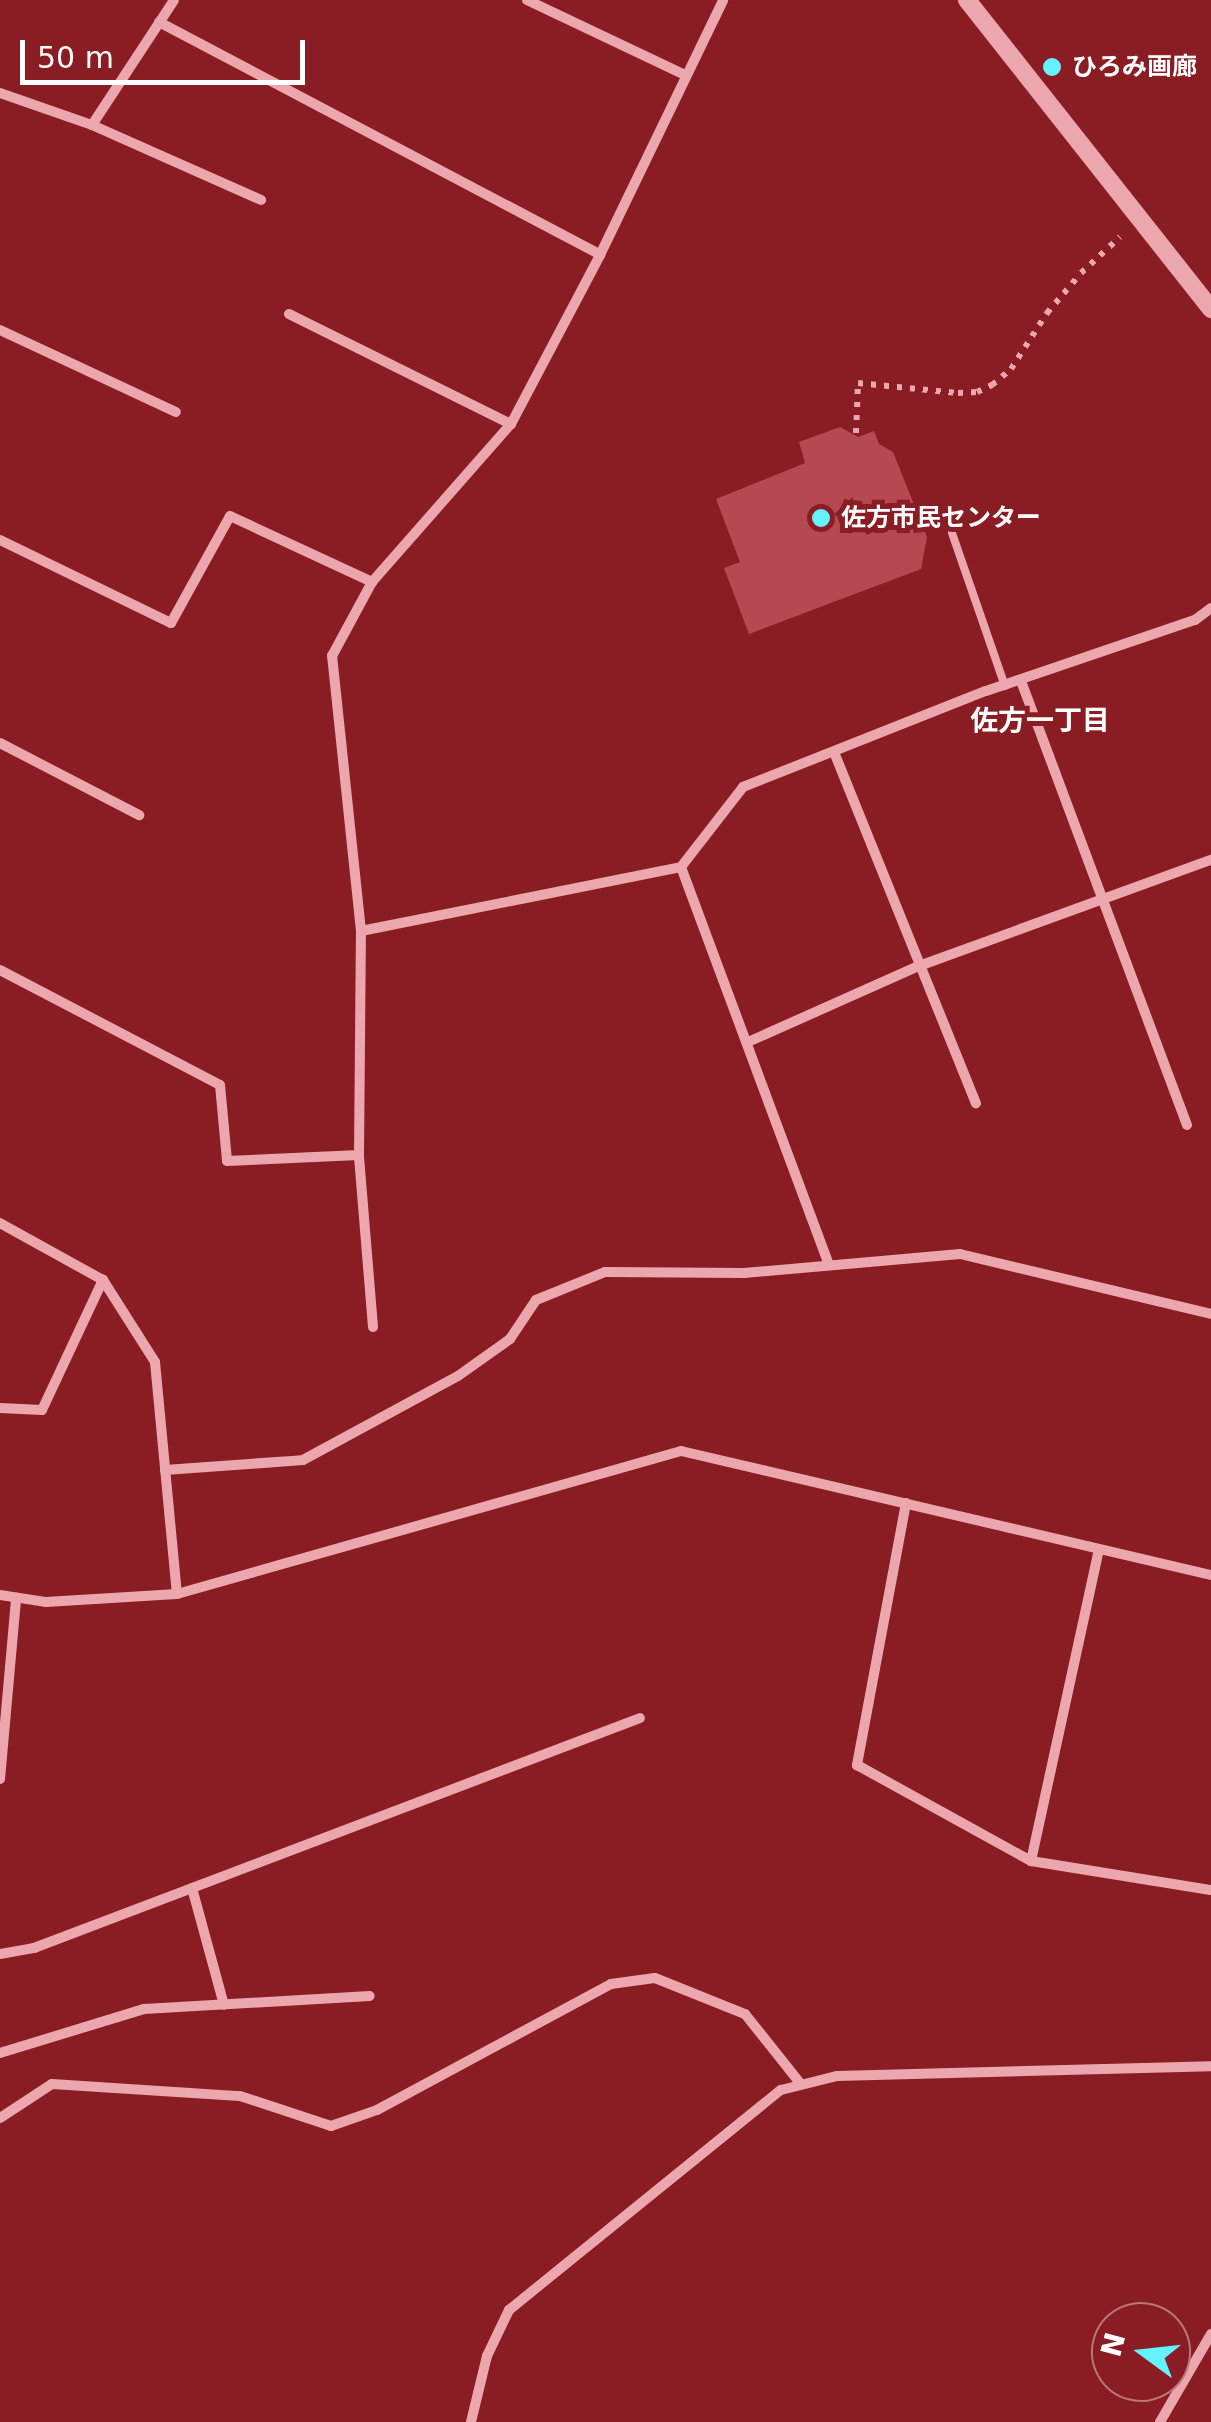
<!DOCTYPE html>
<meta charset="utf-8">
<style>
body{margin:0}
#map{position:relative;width:1211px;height:2422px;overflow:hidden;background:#8a1c24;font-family:"DejaVu Sans","Noto Sans JP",sans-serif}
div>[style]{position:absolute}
.building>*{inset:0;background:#b44952}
.path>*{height:6px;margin-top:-3px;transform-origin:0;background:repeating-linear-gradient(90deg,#eca6ad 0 5px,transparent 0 13px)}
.service>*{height:8px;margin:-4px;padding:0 4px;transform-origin:4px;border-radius:4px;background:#eca6ad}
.minor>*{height:10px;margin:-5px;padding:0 5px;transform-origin:5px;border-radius:5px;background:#eca6ad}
.tertiary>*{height:18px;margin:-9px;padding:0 9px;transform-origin:9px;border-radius:9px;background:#eca6ad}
.dots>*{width:28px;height:28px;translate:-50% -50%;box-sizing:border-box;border:5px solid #8a1c24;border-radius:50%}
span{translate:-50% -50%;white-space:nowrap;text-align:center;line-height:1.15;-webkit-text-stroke:10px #8a1c24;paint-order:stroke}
.poi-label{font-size:25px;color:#fff;font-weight:700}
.left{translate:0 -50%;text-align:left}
.neighbourhood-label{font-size:28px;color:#fff;font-weight:700}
.north{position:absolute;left:1091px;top:2302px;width:100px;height:100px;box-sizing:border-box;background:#8a1c24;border:2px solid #b9777c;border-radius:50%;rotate:285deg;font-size:28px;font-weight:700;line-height:40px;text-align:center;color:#fff}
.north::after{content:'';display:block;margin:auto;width:35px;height:45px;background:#64f2fd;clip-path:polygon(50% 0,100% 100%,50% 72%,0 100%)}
.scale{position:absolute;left:20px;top:40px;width:285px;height:45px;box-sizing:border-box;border:5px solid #fff;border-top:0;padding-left:12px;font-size:30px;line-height:35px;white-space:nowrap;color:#fff;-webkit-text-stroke:8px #8a1c24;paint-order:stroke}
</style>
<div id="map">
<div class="building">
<i style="clip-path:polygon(840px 427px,858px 437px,874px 431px,879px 444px,893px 452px,927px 537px,921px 569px,749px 634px,724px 568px,740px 562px,716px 499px,805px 463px,799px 442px)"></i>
</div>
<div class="path">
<i style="left:856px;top:433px;width:50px;rotate:-87.7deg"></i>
<i style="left:858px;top:383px;width:100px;rotate:5.7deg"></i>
<i style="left:958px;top:393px;width:19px;rotate:-3deg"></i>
<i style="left:977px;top:392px;width:17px;rotate:-25deg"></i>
<i style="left:992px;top:385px;width:25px;rotate:-40deg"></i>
<i style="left:1011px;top:369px;width:67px;rotate:-57.3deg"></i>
<i style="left:1047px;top:313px;width:52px;rotate:-49.6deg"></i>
<i style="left:1081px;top:273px;width:53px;rotate:-42.7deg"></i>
</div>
<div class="service">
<i style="left:952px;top:533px;width:162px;rotate:70.9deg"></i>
</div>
<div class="minor">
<i style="left:527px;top:0;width:175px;rotate:25.4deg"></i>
<i style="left:159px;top:22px;width:499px;rotate:27.8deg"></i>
<i style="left:0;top:93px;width:97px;rotate:19.2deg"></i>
<i style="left:92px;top:125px;width:185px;rotate:23.9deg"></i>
<i style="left:92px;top:125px;width:149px;rotate:-56.7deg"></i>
<i style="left:289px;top:314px;width:248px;rotate:26.4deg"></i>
<i style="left:0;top:330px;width:194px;rotate:25deg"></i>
<i style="left:0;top:540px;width:190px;rotate:25.9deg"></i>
<i style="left:171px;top:623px;width:122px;rotate:-61.1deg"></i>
<i style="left:230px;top:516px;width:157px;rotate:24.9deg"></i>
<i style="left:1021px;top:681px;width:474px;rotate:69.5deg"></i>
<i style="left:0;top:743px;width:157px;rotate:27.4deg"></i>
<i style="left:834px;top:752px;width:379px;rotate:68deg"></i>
<i style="left:681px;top:867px;width:425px;rotate:69.6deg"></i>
<i style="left:361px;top:931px;width:326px;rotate:-11.3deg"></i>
<i style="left:681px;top:867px;width:101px;rotate:-52.2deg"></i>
<i style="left:743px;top:787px;width:261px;rotate:-21.6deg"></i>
<i style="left:986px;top:691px;width:221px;rotate:-18.8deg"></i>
<i style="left:1195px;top:620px;width:20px;rotate:-37deg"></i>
<i style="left:0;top:970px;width:248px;rotate:27.6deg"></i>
<i style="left:220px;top:1085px;width:76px;rotate:84.7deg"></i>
<i style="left:227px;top:1161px;width:132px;rotate:-2.6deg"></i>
<i style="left:748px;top:1042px;width:187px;rotate:-24deg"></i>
<i style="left:919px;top:966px;width:311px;rotate:-20deg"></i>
<i style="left:0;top:1223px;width:118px;rotate:29deg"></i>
<i style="left:103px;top:1280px;width:97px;rotate:57.6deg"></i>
<i style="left:155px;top:1362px;width:233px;rotate:84.6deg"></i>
<i style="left:373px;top:1327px;width:173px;rotate:-94.7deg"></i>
<i style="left:359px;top:1155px;width:224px;rotate:-89.5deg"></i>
<i style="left:361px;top:931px;width:277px;rotate:-96deg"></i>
<i style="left:332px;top:656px;width:84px;rotate:-61.6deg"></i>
<i style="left:372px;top:582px;width:210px;rotate:-48.7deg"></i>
<i style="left:511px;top:424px;width:191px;rotate:-62.2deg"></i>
<i style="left:600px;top:255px;width:283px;rotate:-64.2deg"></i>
<i style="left:0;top:1408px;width:42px;rotate:2.7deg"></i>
<i style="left:42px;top:1410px;width:144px;rotate:-64.9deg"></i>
<i style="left:165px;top:1470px;width:138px;rotate:-4.1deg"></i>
<i style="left:303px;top:1460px;width:176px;rotate:-28.5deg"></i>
<i style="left:458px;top:1376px;width:64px;rotate:-35.4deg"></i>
<i style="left:510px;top:1339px;width:47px;rotate:-56.3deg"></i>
<i style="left:536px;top:1300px;width:74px;rotate:-22.1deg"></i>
<i style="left:605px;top:1272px;width:139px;rotate:0.4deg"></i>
<i style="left:744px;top:1273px;width:217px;rotate:-5deg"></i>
<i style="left:960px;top:1254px;width:258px;rotate:13.4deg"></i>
<i style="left:906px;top:1503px;width:267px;rotate:100.6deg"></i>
<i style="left:857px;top:1765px;width:199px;rotate:28.9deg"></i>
<i style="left:1031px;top:1861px;width:182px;rotate:9.2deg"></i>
<i style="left:0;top:1595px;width:47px;rotate:8.7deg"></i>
<i style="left:46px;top:1602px;width:131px;rotate:-3.5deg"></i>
<i style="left:177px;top:1594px;width:524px;rotate:-15.84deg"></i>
<i style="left:681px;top:1451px;width:544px;rotate:13.17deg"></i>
<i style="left:0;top:1779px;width:182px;rotate:-84.9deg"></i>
<i style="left:1031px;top:1861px;width:319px;rotate:-77.7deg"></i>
<i style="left:192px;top:1888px;width:121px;rotate:74.7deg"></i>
<i style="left:0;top:1954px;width:35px;rotate:-10deg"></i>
<i style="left:34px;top:1948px;width:648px;rotate:-20.78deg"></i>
<i style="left:0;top:2053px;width:151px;rotate:-17deg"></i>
<i style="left:144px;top:2009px;width:226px;rotate:-3.3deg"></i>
<i style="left:0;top:2118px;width:62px;rotate:-33.2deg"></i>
<i style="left:52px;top:2084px;width:188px;rotate:3.7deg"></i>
<i style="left:240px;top:2096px;width:96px;rotate:18.2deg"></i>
<i style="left:331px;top:2126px;width:49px;rotate:-19.2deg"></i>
<i style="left:377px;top:2110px;width:266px;rotate:-28.3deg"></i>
<i style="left:611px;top:1984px;width:44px;rotate:-7.8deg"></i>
<i style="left:655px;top:1978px;width:97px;rotate:21.8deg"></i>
<i style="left:745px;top:2014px;width:88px;rotate:51.4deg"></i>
<i style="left:471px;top:2422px;width:68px;rotate:-76.4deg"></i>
<i style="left:487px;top:2356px;width:51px;rotate:-64.4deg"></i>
<i style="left:509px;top:2310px;width:350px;rotate:-39deg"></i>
<i style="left:781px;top:2090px;width:58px;rotate:-14deg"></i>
<i style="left:837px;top:2076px;width:374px;rotate:-1.5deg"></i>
<i style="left:1160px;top:2422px;width:102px;rotate:-59.9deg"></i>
</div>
<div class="tertiary">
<i style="left:967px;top:0;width:394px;rotate:51.7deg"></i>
</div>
<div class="dots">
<i style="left:1052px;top:67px;background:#64f2fd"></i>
<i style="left:821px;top:518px;background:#64f2fd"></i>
</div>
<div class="poi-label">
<span class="left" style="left:1072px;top:67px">ひろみ画廊</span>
<span class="left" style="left:841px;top:518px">佐方市民センター</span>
</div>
<div class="neighbourhood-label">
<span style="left:1040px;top:721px">佐方一丁目</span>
</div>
<div class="north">N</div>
<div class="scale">50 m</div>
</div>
